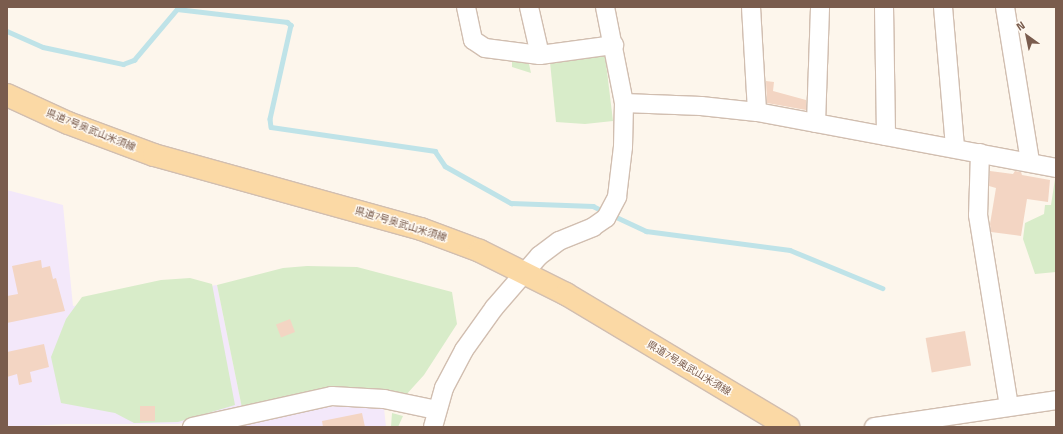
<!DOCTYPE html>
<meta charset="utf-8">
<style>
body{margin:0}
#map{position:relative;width:1063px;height:434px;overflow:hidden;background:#fdf6ec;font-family:"Titillium Web","Noto Sans JP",sans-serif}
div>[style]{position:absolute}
.education>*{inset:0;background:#f3e8fa}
.green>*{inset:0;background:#d8ecc9}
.stream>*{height:4.5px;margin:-2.25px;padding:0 2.25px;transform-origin:2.25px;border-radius:2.25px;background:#bfe3e8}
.building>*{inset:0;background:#f3d5c3;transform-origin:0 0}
.roads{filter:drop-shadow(1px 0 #d1beb0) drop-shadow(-1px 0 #d1beb0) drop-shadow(0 1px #d1beb0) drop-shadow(0 -1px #d1beb0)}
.minor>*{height:18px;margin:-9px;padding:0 9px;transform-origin:9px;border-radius:9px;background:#fff}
.major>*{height:22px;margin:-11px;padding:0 11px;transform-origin:11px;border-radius:11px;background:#fbd9a5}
span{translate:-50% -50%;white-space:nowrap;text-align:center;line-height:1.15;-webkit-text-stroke:3px #fffaf3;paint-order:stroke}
.street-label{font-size:10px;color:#7a5c4d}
.frame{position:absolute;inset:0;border:8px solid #7a5c4d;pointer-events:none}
.north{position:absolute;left:1007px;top:16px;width:40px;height:40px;-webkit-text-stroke:3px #fffaf3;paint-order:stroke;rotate:327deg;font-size:11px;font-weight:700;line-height:16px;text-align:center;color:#7a5c4d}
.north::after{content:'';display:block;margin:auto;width:14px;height:18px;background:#7a5c4d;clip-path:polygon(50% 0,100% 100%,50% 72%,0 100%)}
</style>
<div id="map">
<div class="education">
<i style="clip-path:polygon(7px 190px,63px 205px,73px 306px,217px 285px,242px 408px,178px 424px,67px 424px,7px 427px)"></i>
<i style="clip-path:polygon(360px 402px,384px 408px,386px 427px,208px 427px)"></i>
</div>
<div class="green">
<i style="clip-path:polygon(605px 55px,613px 121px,585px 124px,556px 122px,550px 62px)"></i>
<i style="clip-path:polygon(512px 61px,529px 64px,531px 73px,512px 67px)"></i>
<i style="clip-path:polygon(1055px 179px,1056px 272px,1035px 274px,1023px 239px,1025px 223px,1044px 214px,1045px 205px,1051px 205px)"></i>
<i style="clip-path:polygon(307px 266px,357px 267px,452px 292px,457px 324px,424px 375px,405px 396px,372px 388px,310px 395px,242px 408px,217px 285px,283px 268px)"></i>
<i style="clip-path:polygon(190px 278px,212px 284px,235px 405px,178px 422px,134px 423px,115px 413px,61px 403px,51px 357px,66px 319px,82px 297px,161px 280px)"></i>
<i style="clip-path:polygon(392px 413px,403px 416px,398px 427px,391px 427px)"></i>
</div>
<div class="stream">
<i style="left:7px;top:31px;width:39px;rotate:24deg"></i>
<i style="left:43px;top:47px;width:82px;rotate:12deg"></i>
<i style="left:123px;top:64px;width:12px;rotate:-20deg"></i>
<i style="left:134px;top:60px;width:67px;rotate:-49.9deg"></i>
<i style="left:177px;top:9px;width:111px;rotate:6.7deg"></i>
<i style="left:287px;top:22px;width:5px;rotate:37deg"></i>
<i style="left:291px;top:25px;width:96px;rotate:102.6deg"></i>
<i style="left:270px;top:119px;width:8px;rotate:83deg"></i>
<i style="left:271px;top:127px;width:166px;rotate:8.3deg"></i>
<i style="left:435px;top:151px;width:18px;rotate:56deg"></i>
<i style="left:445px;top:166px;width:76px;rotate:29.3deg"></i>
<i style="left:511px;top:203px;width:82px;rotate:2.1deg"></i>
<i style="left:593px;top:206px;width:13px;rotate:27deg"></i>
<i style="left:612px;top:215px;width:38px;rotate:25deg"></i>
<i style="left:646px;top:231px;width:145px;rotate:7.5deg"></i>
<i style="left:790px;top:250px;width:100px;rotate:22.4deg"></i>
</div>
<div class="building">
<i style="clip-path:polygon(766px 81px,774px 82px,773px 91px,806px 100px,806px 110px,767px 103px)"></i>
<i style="clip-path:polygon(990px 171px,1013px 174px,1015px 171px,1021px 172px,1022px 175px,1050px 180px,1048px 202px,1027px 199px,1021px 236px,991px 232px,990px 224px,996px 188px,989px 186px)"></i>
<i style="clip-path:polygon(41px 260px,42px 268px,50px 266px,53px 279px,56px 278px,65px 311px,7px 323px,7px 296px,18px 294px,12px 266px)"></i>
<i style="left:290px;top:319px;width:14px;height:15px;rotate:69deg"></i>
<i style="left:965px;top:331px;width:35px;height:40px;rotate:80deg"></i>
<i style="clip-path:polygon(44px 344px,49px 367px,30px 372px,32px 382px,19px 385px,17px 374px,7px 377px,7px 352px)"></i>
<i style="left:140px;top:406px;width:15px;height:15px"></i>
<i style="clip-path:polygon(362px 413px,365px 427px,323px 427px,322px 421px)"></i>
</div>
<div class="roads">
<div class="minor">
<i style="left:466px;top:7px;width:34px;rotate:78deg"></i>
<i style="left:473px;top:40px;width:14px;rotate:34deg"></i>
<i style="left:485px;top:48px;width:55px;rotate:7.3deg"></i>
<i style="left:540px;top:55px;width:75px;rotate:-7.7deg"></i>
<i style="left:529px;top:7px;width:49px;rotate:77.1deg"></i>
<i style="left:751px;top:7px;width:105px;rotate:86.7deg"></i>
<i style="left:884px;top:7px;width:129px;rotate:89.1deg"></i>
<i style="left:943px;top:7px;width:142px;rotate:85.1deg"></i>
<i style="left:1005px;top:7px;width:157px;rotate:80.8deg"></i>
<i style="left:624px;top:103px;width:77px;rotate:2.2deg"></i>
<i style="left:701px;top:106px;width:56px;rotate:6.1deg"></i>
<i style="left:757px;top:112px;width:304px;rotate:10.6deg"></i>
<i style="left:816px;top:123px;width:116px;rotate:-88deg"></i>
<i style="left:980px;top:153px;width:62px;rotate:91.8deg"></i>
<i style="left:978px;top:215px;width:193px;rotate:80.8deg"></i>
<i style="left:192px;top:427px;width:143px;rotate:-12.5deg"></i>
<i style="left:332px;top:396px;width:52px;rotate:3.3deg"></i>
<i style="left:384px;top:399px;width:53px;rotate:11.9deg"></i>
<i style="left:433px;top:427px;width:41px;rotate:-74.2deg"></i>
<i style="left:444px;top:388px;width:43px;rotate:-62.2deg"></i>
<i style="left:464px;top:350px;width:52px;rotate:-54.5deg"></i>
<i style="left:494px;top:308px;width:69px;rotate:-49.1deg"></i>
<i style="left:539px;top:256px;width:25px;rotate:-37deg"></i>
<i style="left:559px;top:241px;width:37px;rotate:-22deg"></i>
<i style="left:593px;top:227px;width:16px;rotate:-35deg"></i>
<i style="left:606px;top:218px;width:24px;rotate:-62deg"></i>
<i style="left:617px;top:197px;width:50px;rotate:-83.2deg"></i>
<i style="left:623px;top:147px;width:44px;rotate:-88.7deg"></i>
<i style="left:624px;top:103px;width:98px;rotate:-101.2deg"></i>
<i style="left:874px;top:427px;width:184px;rotate:-8.4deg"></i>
</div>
<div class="major">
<i style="left:7px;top:95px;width:67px;rotate:24.7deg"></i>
<i style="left:68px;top:123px;width:92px;rotate:20.4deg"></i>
<i style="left:154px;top:155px;width:277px;rotate:15.5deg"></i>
<i style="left:421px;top:229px;width:63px;rotate:20.4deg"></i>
<i style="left:480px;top:251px;width:96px;rotate:26.6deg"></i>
<i style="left:566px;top:294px;width:259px;rotate:30.9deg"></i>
</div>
</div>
<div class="street-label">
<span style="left:91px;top:130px;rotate:22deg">県道7号奥武山米須線</span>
<span style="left:401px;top:224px;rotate:17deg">県道7号奥武山米須線</span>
<span style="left:689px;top:368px;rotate:31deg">県道7号奥武山米須線</span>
</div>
<div class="frame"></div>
<div class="north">N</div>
</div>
